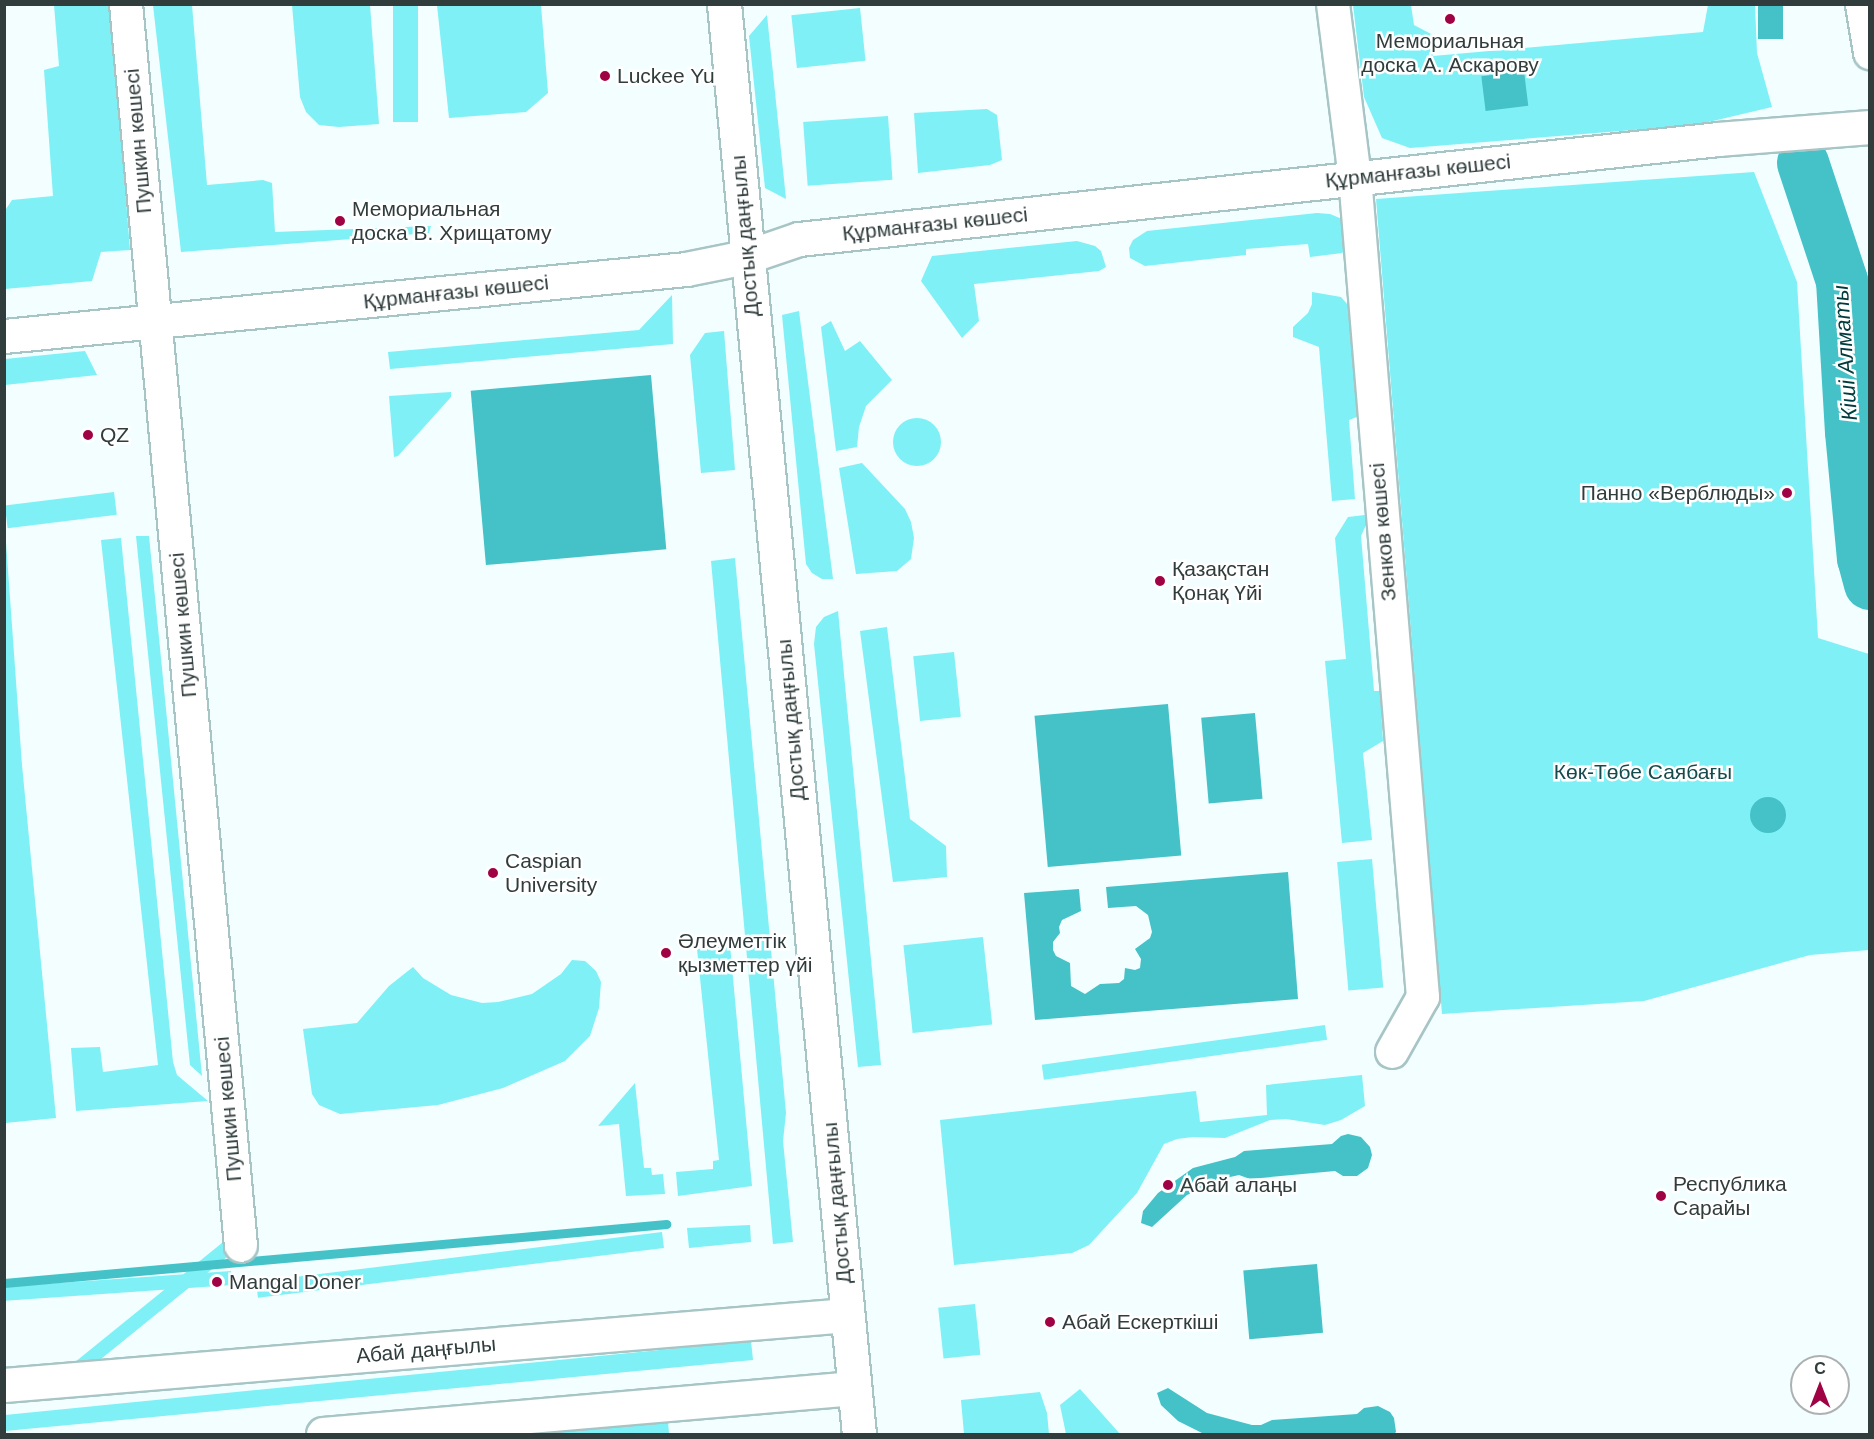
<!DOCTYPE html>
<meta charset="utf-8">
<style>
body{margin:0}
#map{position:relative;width:1874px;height:1439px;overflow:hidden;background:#f2feff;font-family:Arial,sans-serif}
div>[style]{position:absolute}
.green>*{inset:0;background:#7ff0f5;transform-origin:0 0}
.round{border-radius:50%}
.water>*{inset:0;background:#44c2c7;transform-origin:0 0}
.stream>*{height:9px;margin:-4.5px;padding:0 4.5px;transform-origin:4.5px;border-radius:4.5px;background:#44c2c7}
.river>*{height:52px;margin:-26px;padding:0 26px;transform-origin:26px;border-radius:26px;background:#44c2c7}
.roads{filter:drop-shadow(2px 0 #a8c5c6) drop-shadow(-2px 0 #a8c5c6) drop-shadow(0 2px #a8c5c6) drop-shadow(0 -2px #a8c5c6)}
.minor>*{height:32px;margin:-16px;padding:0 16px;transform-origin:16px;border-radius:16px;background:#fff}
.tertiary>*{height:33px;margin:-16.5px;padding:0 16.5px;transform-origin:16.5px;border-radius:16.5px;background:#fff}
.secondary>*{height:33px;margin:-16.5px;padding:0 16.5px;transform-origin:16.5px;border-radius:16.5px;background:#fff}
.dots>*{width:16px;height:16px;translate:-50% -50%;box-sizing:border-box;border:3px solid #fff;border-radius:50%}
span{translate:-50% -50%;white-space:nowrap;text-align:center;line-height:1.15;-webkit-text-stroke:5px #fff;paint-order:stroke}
.poi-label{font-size:21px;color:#313d3d}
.left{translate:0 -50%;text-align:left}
.right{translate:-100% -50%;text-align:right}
.street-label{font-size:21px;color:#313d3d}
.park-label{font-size:21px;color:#154b4d}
.water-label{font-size:22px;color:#003b3d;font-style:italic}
.frame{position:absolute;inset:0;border:6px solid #313d3d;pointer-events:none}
.north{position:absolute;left:1790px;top:1355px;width:60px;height:60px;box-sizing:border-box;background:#fff;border:2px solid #adb1b1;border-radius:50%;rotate:0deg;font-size:16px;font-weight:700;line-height:24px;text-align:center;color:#313d3d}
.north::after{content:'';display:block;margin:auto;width:21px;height:27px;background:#a00344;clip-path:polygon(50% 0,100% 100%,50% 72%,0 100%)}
</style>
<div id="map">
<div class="green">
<i style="clip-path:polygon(54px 5px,111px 5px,130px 250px,101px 252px,92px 281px,5px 289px,4px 212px,12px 200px,53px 196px,44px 70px,59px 66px)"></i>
<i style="clip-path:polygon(153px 5px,192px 5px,207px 185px,263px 180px,272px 183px,275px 232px,431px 226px,429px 233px,181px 252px)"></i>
<i style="clip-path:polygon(292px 5px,370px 5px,379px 124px,339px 127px,319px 125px,306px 112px,300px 97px)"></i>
<i style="left:393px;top:5px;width:25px;height:117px"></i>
<i style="clip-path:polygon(437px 5px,541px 5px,548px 93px,526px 112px,449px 118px)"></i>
<i style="clip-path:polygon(1353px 5px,1411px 5px,1414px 25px,1433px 35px,1433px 56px,1703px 32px,1708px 5px,1755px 5px,1757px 53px,1772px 107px,1696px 125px,1410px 148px,1382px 138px,1364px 97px)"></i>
<i style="left:860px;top:8px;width:53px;height:69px;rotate:84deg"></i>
<i style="clip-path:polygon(767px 15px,786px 199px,765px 188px,749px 36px)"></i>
<i style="clip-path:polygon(987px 109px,997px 115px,1002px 160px,990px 165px,918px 173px,914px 113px)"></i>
<i style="left:888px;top:116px;width:64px;height:85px;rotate:86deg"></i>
<i style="clip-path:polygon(1754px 172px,1797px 282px,1818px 638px,1869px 654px,1869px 950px,1810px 955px,1644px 1001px,1442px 1014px,1376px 199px)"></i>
<i style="clip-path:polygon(1317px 213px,1330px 214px,1342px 219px,1349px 228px,1348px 248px,1342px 253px,1310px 257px,1308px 244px,1246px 249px,1246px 255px,1145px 266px,1130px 258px,1129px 248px,1133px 240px,1147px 231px)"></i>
<i style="clip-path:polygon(1077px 241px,1095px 246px,1101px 251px,1106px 267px,1099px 271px,974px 284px,979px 321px,962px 338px,921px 281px,932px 256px)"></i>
<i style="clip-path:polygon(1312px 292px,1341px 297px,1348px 305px,1353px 316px,1362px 415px,1349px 420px,1355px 499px,1332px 501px,1319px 347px,1293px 337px,1293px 327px,1308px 313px,1312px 304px)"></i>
<i style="clip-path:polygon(672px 295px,673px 344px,390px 369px,388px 352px,639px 330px)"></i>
<i style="clip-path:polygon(799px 311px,833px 579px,822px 579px,812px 573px,806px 564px,782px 315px)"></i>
<i style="clip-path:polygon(831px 321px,845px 351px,860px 341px,892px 380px,866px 406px,859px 427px,857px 447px,836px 451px,821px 327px)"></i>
<i style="clip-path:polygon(724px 331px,735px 470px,701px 473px,690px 355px,705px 333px)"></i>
<i style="clip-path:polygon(85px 351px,97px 375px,5px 385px,5px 359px)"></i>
<i style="clip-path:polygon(451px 392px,451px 397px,398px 456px,394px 457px,389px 396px)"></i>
<i class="round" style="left:893px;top:418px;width:48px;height:48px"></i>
<i style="clip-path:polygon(862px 463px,905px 509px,911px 522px,914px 538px,911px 559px,897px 571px,856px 574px,839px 468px)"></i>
<i style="left:114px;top:492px;width:23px;height:110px;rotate:83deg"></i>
<i style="clip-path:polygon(1365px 515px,1366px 525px,1361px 536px,1374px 691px,1380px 691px,1383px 741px,1363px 753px,1372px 840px,1342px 843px,1325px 661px,1346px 659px,1335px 538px,1348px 517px)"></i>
<i style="clip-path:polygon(136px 536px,149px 536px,202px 1076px,190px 1065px)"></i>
<i style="clip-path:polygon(121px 538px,173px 1062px,177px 1075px,208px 1101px,76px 1111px,71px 1048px,100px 1047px,103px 1072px,158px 1065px,101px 540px)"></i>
<i style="clip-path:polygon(6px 542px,22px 765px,56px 1118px,5px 1123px)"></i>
<i style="clip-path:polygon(735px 558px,786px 1113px,783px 1141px,793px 1242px,773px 1244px,711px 561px)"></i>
<i style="clip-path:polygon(838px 611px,881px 1065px,858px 1067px,814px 644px,816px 627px,824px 617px)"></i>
<i style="clip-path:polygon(887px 627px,910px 819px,946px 846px,947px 877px,893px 882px,860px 631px)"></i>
<i style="left:954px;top:652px;width:65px;height:41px;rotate:84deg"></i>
<i style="left:1372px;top:859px;width:129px;height:35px;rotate:85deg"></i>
<i style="left:983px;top:937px;width:88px;height:80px;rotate:84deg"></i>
<i style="clip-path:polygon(730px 945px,752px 1186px,678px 1196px,676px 1172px,713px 1169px,713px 1161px,719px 1160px,697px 949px)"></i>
<i style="clip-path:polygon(572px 960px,585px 961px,596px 971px,601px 982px,599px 1008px,590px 1036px,565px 1061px,503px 1088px,438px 1105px,340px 1114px,319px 1105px,312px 1094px,303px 1029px,357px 1023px,389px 986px,413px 967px,423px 978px,451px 995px,482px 1003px,498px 1002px,532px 994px,561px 974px)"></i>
<i style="left:1325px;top:1025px;width:15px;height:286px;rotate:82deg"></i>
<i style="clip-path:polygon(1362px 1075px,1365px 1106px,1341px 1120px,1325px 1125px,1286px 1119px,1270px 1120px,1225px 1138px,1193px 1137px,1177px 1139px,1164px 1144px,1137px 1193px,1089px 1245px,1072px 1253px,954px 1265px,940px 1120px,1196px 1091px,1200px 1122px,1267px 1115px,1266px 1085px)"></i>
<i style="clip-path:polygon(635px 1083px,644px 1168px,651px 1168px,652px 1175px,663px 1174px,665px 1194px,626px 1196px,619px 1124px,598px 1126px)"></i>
<i style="clip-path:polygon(750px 1225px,751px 1242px,689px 1248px,687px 1228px)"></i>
<i style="left:662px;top:1232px;width:16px;height:409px;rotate:83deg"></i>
<i style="left:222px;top:1243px;width:14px;height:218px;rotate:51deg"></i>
<i style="left:231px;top:1271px;width:14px;height:227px;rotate:86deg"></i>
<i style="left:975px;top:1304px;width:51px;height:37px;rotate:84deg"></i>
<i style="clip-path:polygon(751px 1341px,753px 1360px,5px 1431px,5px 1415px)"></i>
<i style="clip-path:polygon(1080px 1389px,1120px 1434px,1066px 1434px,1060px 1405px)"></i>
<i style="clip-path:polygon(1040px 1392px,1047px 1413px,1049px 1434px,964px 1434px,961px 1400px)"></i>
<i style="clip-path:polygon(668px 1421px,669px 1434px,522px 1434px)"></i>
</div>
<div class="water">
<i style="left:1758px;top:5px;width:25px;height:34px"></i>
<i style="left:1524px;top:71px;width:35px;height:43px;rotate:83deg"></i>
<i style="left:651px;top:375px;width:175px;height:181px;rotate:85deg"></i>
<i style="left:1168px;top:704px;width:152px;height:134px;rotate:85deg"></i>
<i style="left:1255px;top:713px;width:86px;height:54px;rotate:85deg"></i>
<i class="round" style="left:1750px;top:797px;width:36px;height:36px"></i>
<i style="clip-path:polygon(1288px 872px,1298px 999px,1035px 1020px,1024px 893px,1079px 889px,1081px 911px,1062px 920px,1059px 927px,1060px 933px,1053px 942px,1053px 950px,1056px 956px,1070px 963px,1071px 986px,1085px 994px,1100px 984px,1119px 983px,1124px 979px,1125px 968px,1135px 970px,1140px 968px,1141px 959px,1135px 949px,1150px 938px,1152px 932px,1148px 915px,1136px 906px,1108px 908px,1106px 887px)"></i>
<i style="clip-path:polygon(1348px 1134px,1361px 1137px,1370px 1147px,1372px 1155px,1368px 1168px,1357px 1176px,1343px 1176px,1335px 1171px,1250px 1179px,1239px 1175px,1230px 1177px,1187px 1195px,1152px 1227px,1141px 1223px,1143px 1211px,1158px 1193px,1193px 1168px,1235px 1157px,1244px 1151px,1332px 1144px,1341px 1136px)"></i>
<i style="left:1317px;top:1264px;width:69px;height:74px;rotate:85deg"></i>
<i style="clip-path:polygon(1168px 1388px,1207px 1413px,1252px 1425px,1261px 1425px,1272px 1420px,1357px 1414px,1364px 1408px,1378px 1406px,1390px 1412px,1394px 1418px,1396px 1432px,1394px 1434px,1204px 1434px,1178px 1421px,1161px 1405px,1157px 1393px)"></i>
</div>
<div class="stream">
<i style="left:4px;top:1283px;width:665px;rotate:-5.09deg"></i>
</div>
<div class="river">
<i style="left:1803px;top:163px;width:124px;rotate:71.7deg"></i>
<i style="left:1842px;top:281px;width:151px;rotate:86.6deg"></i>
<i style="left:1851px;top:432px;width:127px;rotate:84.6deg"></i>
<i style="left:1863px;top:558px;width:27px;rotate:75deg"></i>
</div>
<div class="roads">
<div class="minor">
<i style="left:126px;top:4px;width:1247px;rotate:84.71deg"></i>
<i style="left:1333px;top:4px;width:174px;rotate:82.8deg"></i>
<i style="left:1355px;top:177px;width:823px;rotate:85.26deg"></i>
<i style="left:1423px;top:997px;width:63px;rotate:119.4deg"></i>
</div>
<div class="tertiary">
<i style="left:1862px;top:4px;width:49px;rotate:80.5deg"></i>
<i style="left:4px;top:336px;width:685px;rotate:-5.61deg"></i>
<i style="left:686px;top:269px;width:61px;rotate:-11.3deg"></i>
<i style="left:746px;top:257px;width:56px;rotate:-18.8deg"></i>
<i style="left:799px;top:239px;width:924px;rotate:-6.21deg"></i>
<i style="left:1718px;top:139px;width:152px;rotate:-4.5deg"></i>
</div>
<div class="secondary">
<i style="left:724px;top:4px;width:1436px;rotate:84.61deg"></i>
<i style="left:4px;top:1385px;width:846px;rotate:-4.75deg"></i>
<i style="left:323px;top:1434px;width:533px;rotate:-4.95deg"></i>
</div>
</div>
<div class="dots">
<i style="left:1450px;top:19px;background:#a00344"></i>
<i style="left:605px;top:76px;background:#a00344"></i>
<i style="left:340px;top:221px;background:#a00344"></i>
<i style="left:88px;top:435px;background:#a00344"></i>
<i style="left:1787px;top:493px;background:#a00344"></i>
<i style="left:1160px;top:581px;background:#a00344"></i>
<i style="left:493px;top:873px;background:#a00344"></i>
<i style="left:666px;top:953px;background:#a00344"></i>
<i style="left:1168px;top:1185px;background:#a00344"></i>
<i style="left:1661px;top:1196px;background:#a00344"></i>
<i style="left:217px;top:1282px;background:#a00344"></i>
<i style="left:1050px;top:1322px;background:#a00344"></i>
</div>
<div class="poi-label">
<span style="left:1450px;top:53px">Мемориальная<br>доска А. Аскарову</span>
<span class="left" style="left:617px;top:76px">Luckee Yu</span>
<span class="left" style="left:352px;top:221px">Мемориальная<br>доска В. Хрищатому</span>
<span class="left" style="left:100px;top:435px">QZ</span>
<span class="right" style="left:1775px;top:493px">Панно «Верблюды»</span>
<span class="left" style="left:1172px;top:581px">Қазақстан<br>Қонақ Үйі</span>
<span class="left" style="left:505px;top:873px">Caspian<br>University</span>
<span class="left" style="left:678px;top:953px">Әлеуметтік<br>қызметтер үйі</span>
<span class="left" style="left:1673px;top:1196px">Республика<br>Сарайы</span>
<span class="left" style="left:1180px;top:1185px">Абай алаңы</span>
<span class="left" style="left:229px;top:1282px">Mangal Doner</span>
<span class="left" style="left:1062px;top:1322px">Абай Ескерткіші</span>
</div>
<div class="street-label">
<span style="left:138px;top:141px;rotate:-95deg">Пушкин көшесі</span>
<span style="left:1418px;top:171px;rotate:-6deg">Құрманғазы көшесі</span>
<span style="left:935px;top:224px;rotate:-6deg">Құрманғазы көшесі</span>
<span style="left:745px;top:236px;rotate:-95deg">Достық даңғылы</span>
<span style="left:456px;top:292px;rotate:-6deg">Құрманғазы көшесі</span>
<span style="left:1383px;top:532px;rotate:-95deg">Зенков көшесі</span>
<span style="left:183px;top:625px;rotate:-95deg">Пушкин көшесі</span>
<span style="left:791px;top:720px;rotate:-95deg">Достық даңғылы</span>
<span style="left:228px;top:1109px;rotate:-95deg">Пушкин көшесі</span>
<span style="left:837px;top:1203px;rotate:-95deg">Достық даңғылы</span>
<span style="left:426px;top:1350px;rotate:-5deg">Абай даңғылы</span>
</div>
<div class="park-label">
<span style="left:1643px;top:772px">Көк-Төбе Саябағы</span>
</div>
<div class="water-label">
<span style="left:1845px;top:353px;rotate:-94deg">Кіші Алматы</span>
</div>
<div class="frame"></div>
<div class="north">С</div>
</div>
